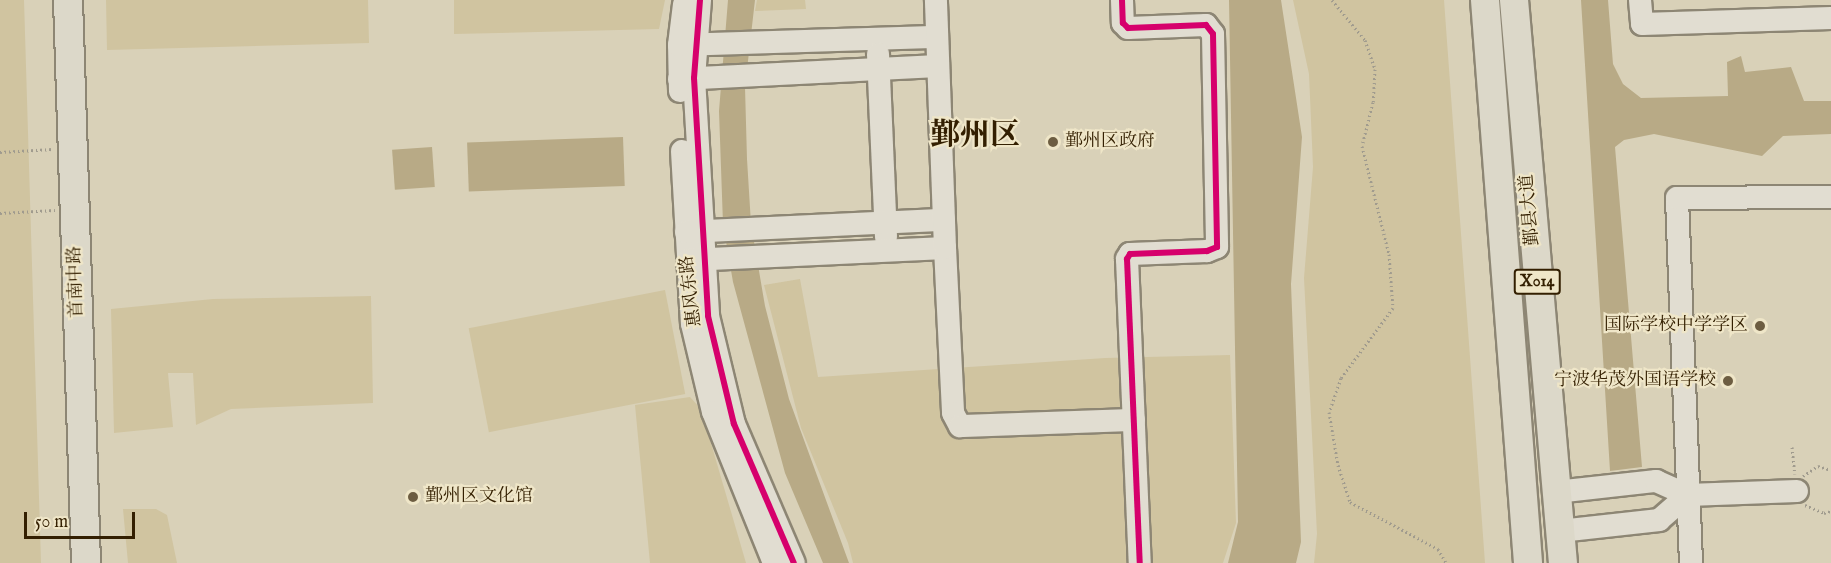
<!DOCTYPE html>
<meta charset="utf-8">
<style>
body{margin:0}
#map{position:relative;width:1831px;height:563px;overflow:hidden;background:#d9d1b8;font-family:"IM FELL English","Noto Serif SC",serif}
div>[style]{position:absolute}
.green>*{inset:0;background:#d0c4a0;transform-origin:0 0}
.water>*{inset:0;background:#b8aa86;transform-origin:0 0}
.path>*{height:3px;margin-top:-1.5px;transform-origin:0;background:repeating-linear-gradient(90deg,#a09b8e 0 1.5px,transparent 0 4.5px)}
.roads{filter:drop-shadow(2px 0 #8d8674) drop-shadow(-2px 0 #8d8674) drop-shadow(0 2px #8d8674) drop-shadow(0 -2px #8d8674)}
.minor>*{height:22px;margin:-11px;padding:0 11px;transform-origin:11px;border-radius:11px;background:#e1ddd1}
.major>*{height:28px;margin:-14px;padding:0 14px;transform-origin:14px;border-radius:14px;background:#dcd8c9}
.cycleway>*{height:6px;margin:-3px;padding:0 3px;transform-origin:3px;border-radius:3px;background:#d6006c}
.dots>*{width:16px;height:16px;translate:-50% -50%;box-sizing:border-box;border:3px solid #efe6c8;border-radius:50%}
span{translate:-50% -50%;white-space:nowrap;text-align:center;line-height:1.15;-webkit-text-stroke:4.5px #efe6c8;paint-order:stroke}
.shield-label span{padding:2px 4px;background:#efe6c8;border:2px solid;border-radius:4px;-webkit-text-stroke-width:0}
.shield-label{font-size:16px;color:#331f01;font-weight:700}
.poi-label{font-size:18px;color:#331f01}
.left{translate:0 -50%;text-align:left}
.right{translate:-100% -50%;text-align:right}
.street-label{font-size:18px;color:#331f01}
.town-label{font-size:30px;color:#331f01;font-weight:700}
.scale{position:absolute;left:24px;top:512px;width:111px;height:27px;box-sizing:border-box;border:3px solid #331f01;border-top:0;padding-left:8px;font-size:18px;line-height:21px;white-space:nowrap;color:#331f01;-webkit-text-stroke:4px #efe6c8;paint-order:stroke}
</style>
<div id="map">
<div class="green">
<i style="clip-path:polygon(0 0,24px 0,41px 563px,0 563px)"></i>
<i style="clip-path:polygon(106px 0,368px 0,369px 43px,107px 50px)"></i>
<i style="clip-path:polygon(454px 0,665px 0,659px 29px,454px 34px)"></i>
<i style="clip-path:polygon(757px 0,805px 0,806px 9px,755px 11px)"></i>
<i style="clip-path:polygon(1293px 0,1444px 0,1485px 563px,1314px 563px,1317px 534px,1304px 278px,1313px 167px,1309px 74px)"></i>
<i style="clip-path:polygon(800px 279px,818px 377px,1105px 358px,1230px 355px,1236px 523px,1223px 563px,853px 563px,848px 543px,801px 428px,764px 285px)"></i>
<i style="left:665px;top:290px;width:106px;height:200px;rotate:79deg"></i>
<i style="clip-path:polygon(371px 296px,373px 403px,231px 409px,196px 425px,193px 373px,168px 373px,173px 427px,114px 433px,111px 309px,213px 299px)"></i>
<i style="clip-path:polygon(690px 397px,701px 409px,746px 563px,650px 563px,635px 405px)"></i>
<i style="clip-path:polygon(123px 509px,156px 509px,167px 515px,177px 563px,128px 563px)"></i>
</div>
<div class="water">
<i style="clip-path:polygon(728px 0,755px 0,745px 87px,747px 159px,751px 224px,765px 306px,789px 399px,849px 563px,823px 563px,785px 473px,733px 282px,723px 224px,719px 111px)"></i>
<i style="clip-path:polygon(1229px 0,1281px 0,1302px 137px,1291px 284px,1301px 542px,1296px 563px,1228px 563px,1238px 522px)"></i>
<i style="clip-path:polygon(1581px 0,1608px 0,1613px 64px,1623px 84px,1641px 98px,1728px 96px,1727px 62px,1741px 56px,1745px 72px,1791px 67px,1804px 101px,1831px 101px,1831px 134px,1783px 136px,1762px 156px,1654px 134px,1624px 140px,1615px 147px,1642px 467px,1610px 471px)"></i>
<i style="left:623px;top:137px;width:49px;height:156px;rotate:88deg"></i>
<i style="left:432px;top:147px;width:40px;height:40px;rotate:86deg"></i>
</div>
<div class="path">
<i style="left:1332px;top:0;width:52px;rotate:50.5deg"></i>
<i style="left:1365px;top:40px;width:31px;rotate:71deg"></i>
<i style="left:1375px;top:69px;width:33px;rotate:93deg"></i>
<i style="left:1373px;top:102px;width:45px;rotate:104deg"></i>
<i style="left:1362px;top:146px;width:111px;rotate:76deg"></i>
<i style="left:1389px;top:254px;width:54px;rotate:85.8deg"></i>
<i style="left:1393px;top:308px;width:87px;rotate:126.6deg"></i>
<i style="left:1341px;top:378px;width:36px;rotate:109deg"></i>
<i style="left:1329px;top:412px;width:54px;rotate:80.4deg"></i>
<i style="left:1338px;top:465px;width:39px;rotate:72deg"></i>
<i style="left:1350px;top:502px;width:100px;rotate:28.1deg"></i>
<i style="left:1438px;top:549px;width:16px;rotate:60deg"></i>
<i style="left:0;top:152px;width:53px;rotate:-3.2deg"></i>
<i style="left:0;top:213px;width:55px;rotate:-3.1deg"></i>
<i style="left:1792px;top:447px;width:27px;rotate:84deg"></i>
<i style="left:1803px;top:476px;width:18px;rotate:-34deg"></i>
<i style="left:1818px;top:466px;width:14px;rotate:17deg"></i>
<i style="left:1805px;top:505px;width:21px;rotate:23deg"></i>
<i style="left:1824px;top:513px;width:7px;rotate:-16deg"></i>
</div>
<div class="roads">
<div class="minor">
<i style="left:700px;top:0;width:78px;rotate:94.4deg"></i>
<i style="left:694px;top:78px;width:238px;rotate:86.6deg"></i>
<i style="left:708px;top:316px;width:111px;rotate:76.5deg"></i>
<i style="left:734px;top:424px;width:151px;rotate:66.7deg"></i>
<i style="left:1122px;top:0;width:23px;rotate:88deg"></i>
<i style="left:1123px;top:23px;width:7px;rotate:45deg"></i>
<i style="left:1128px;top:28px;width:78px;rotate:-2.2deg"></i>
<i style="left:1206px;top:25px;width:11px;rotate:52deg"></i>
<i style="left:1213px;top:34px;width:213px;rotate:88.9deg"></i>
<i style="left:1217px;top:247px;width:11px;rotate:158deg"></i>
<i style="left:1207px;top:251px;width:77px;rotate:177.8deg"></i>
<i style="left:1130px;top:254px;width:6px;rotate:121deg"></i>
<i style="left:1127px;top:259px;width:304px;rotate:87.6deg"></i>
<i style="left:1640px;top:0;width:24px;rotate:85deg"></i>
<i style="left:1642px;top:24px;width:189px;rotate:-1.8deg"></i>
<i style="left:681px;top:45px;width:256px;rotate:-1.8deg"></i>
<i style="left:878px;top:54px;width:183px;rotate:87.5deg"></i>
<i style="left:679px;top:79px;width:259px;rotate:-2.9deg"></i>
<i style="left:680px;top:91px;width:46px;rotate:-91.2deg"></i>
<i style="left:679px;top:45px;width:41px;rotate:-83deg"></i>
<i style="left:682px;top:151px;width:173px;rotate:86.7deg"></i>
<i style="left:692px;top:324px;width:90px;rotate:76.6deg"></i>
<i style="left:713px;top:412px;width:163px;rotate:68deg"></i>
<i style="left:686px;top:232px;width:258px;rotate:-2.7deg"></i>
<i style="left:945px;top:248px;width:165px;rotate:87.2deg"></i>
<i style="left:953px;top:413px;width:15px;rotate:62deg"></i>
<i style="left:960px;top:426px;width:174px;rotate:-2deg"></i>
<i style="left:689px;top:260px;width:256px;rotate:-2.7deg"></i>
<i style="left:945px;top:248px;width:248px;rotate:-92.1deg"></i>
<i style="left:1556px;top:492px;width:101px;rotate:-6.3deg"></i>
<i style="left:1656px;top:481px;width:35px;rotate:24deg"></i>
<i style="left:1688px;top:495px;width:109px;rotate:-2.1deg"></i>
<i style="left:1560px;top:531px;width:100px;rotate:-6.3deg"></i>
<i style="left:1659px;top:520px;width:38px;rotate:-41deg"></i>
<i style="left:1691px;top:563px;width:365px;rotate:-92.2deg"></i>
<i style="left:1677px;top:198px;width:154px;rotate:-0.4deg"></i>
</div>
<div class="major">
<i style="left:68px;top:0;width:563px;rotate:88.17deg"></i>
<i style="left:1485px;top:0;width:565px;rotate:85.63deg"></i>
<i style="left:1514px;top:0;width:565px;rotate:85.03deg"></i>
</div>
</div>
<div class="cycleway">
<i style="left:700px;top:0;width:78px;rotate:94.4deg"></i>
<i style="left:694px;top:78px;width:238px;rotate:86.6deg"></i>
<i style="left:708px;top:316px;width:111px;rotate:76.5deg"></i>
<i style="left:734px;top:424px;width:151px;rotate:66.7deg"></i>
<i style="left:1122px;top:0;width:23px;rotate:88deg"></i>
<i style="left:1123px;top:23px;width:7px;rotate:45deg"></i>
<i style="left:1128px;top:28px;width:78px;rotate:-2.2deg"></i>
<i style="left:1206px;top:25px;width:11px;rotate:52deg"></i>
<i style="left:1213px;top:34px;width:213px;rotate:88.9deg"></i>
<i style="left:1217px;top:247px;width:11px;rotate:158deg"></i>
<i style="left:1207px;top:251px;width:77px;rotate:177.8deg"></i>
<i style="left:1130px;top:254px;width:6px;rotate:121deg"></i>
<i style="left:1127px;top:259px;width:304px;rotate:87.6deg"></i>
</div>
<div class="dots">
<i style="left:1053px;top:142px;background:#6d5d41"></i>
<i style="left:1760px;top:326px;background:#6d5d41"></i>
<i style="left:1728px;top:381px;background:#6d5d41"></i>
<i style="left:413px;top:497px;background:#6d5d41"></i>
</div>
<div class="shield-label">
<span style="left:1537px;top:282px">X014</span>
</div>
<div class="poi-label">
<span class="left" style="left:1065px;top:142px">鄞州区政府</span>
<span class="right" style="left:1748px;top:326px">国际学校中学学区</span>
<span class="right" style="left:1716px;top:381px">宁波华茂外国语学校</span>
<span class="left" style="left:425px;top:497px">鄞州区文化馆</span>
</div>
<div class="street-label">
<span style="left:1531px;top:210px;rotate:-95deg">鄞县大道</span>
<span style="left:77px;top:282px;rotate:-92deg">首南中路</span>
<span style="left:692px;top:291px;rotate:-97deg">惠风东路</span>
</div>
<div class="town-label">
<span style="left:975px;top:136px">鄞州区</span>
</div>
<div class="scale">50 m</div>
</div>
